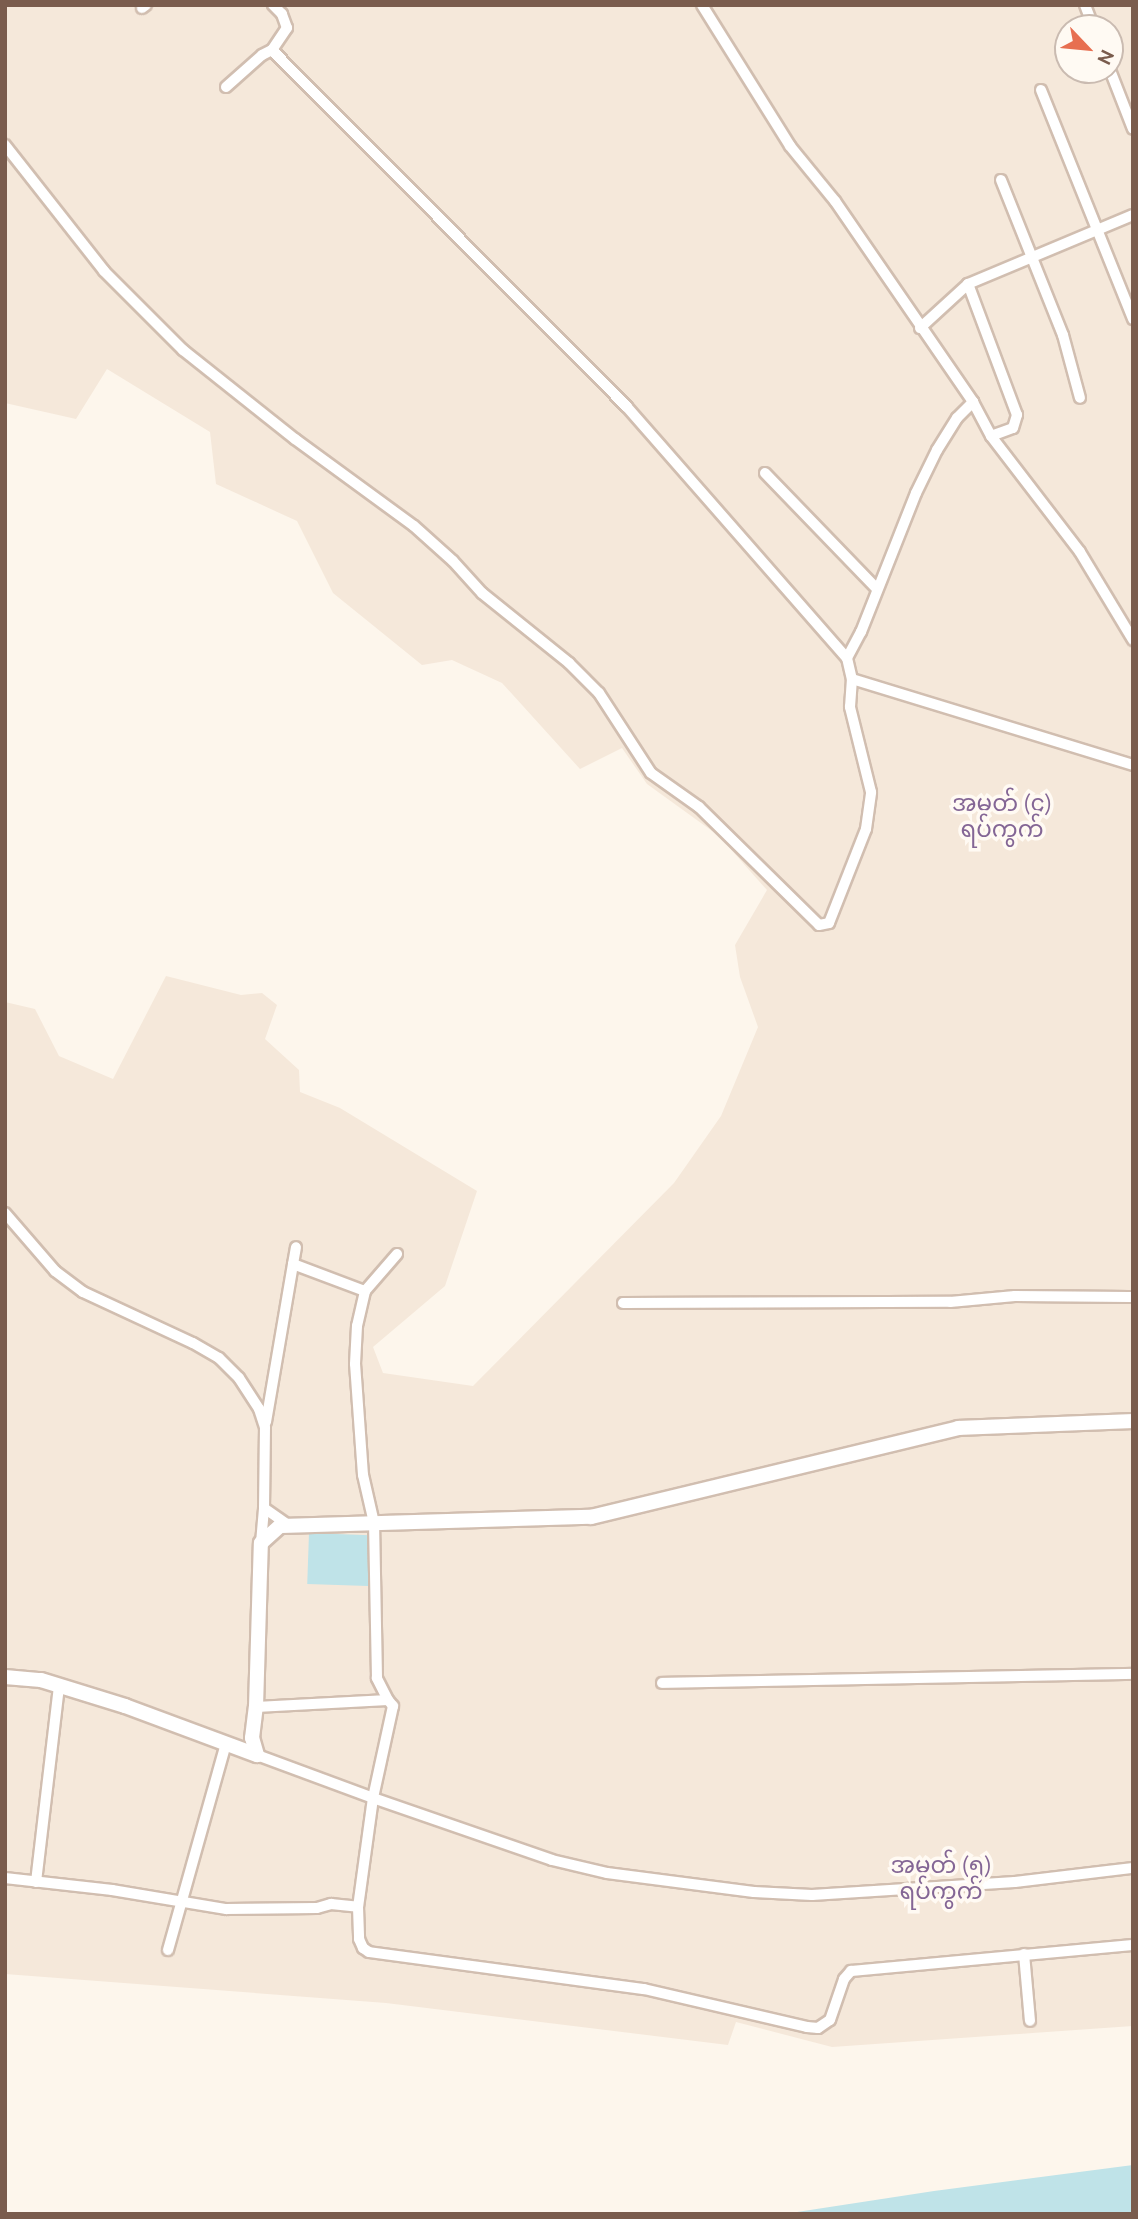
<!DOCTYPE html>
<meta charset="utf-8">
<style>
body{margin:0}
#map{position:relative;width:1138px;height:2219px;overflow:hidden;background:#fdf6ec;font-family:Ubuntu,"Noto Sans Myanmar",sans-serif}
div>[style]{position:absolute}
.residential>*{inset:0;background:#f5e8da}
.water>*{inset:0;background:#bfe3e8;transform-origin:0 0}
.roads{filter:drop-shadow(2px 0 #d1beb0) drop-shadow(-2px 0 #d1beb0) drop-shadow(0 2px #d1beb0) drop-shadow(0 -2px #d1beb0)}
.street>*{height:10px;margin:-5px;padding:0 5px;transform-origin:5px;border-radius:5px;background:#fff}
.secondary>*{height:14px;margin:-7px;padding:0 7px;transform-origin:7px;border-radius:7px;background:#fff}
span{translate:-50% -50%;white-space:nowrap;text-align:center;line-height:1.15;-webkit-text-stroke:7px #fffaf3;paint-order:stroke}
.quarter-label{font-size:23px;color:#846695}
.frame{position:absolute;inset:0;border:7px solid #7a5c4d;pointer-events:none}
.north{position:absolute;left:1054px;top:14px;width:70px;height:70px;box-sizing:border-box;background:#fffaf3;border:2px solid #cabbb1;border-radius:50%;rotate:116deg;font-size:19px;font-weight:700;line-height:28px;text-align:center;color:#7a5c4d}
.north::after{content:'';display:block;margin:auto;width:24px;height:32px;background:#e76f51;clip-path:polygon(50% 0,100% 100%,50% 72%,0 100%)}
</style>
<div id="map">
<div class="residential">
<i style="clip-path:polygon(evenodd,5px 5px,1133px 5px,1133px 2026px,832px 2047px,736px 2022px,728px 2045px,386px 2003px,5px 1974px,5px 1002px,35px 1009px,59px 1056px,113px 1079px,166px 976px,241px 995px,262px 993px,277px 1005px,265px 1039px,299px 1070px,300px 1092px,340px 1108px,477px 1191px,445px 1286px,373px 1347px,383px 1373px,473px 1386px,674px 1183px,721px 1116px,758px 1027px,740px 977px,735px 945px,767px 890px,719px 836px,647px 784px,622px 748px,580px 769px,502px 683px,452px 660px,422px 665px,333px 593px,297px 521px,216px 484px,210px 432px,107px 369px,76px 419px,5px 403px,5px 5px,1068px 28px,1110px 28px,1110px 70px,1068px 70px,1068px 28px)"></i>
</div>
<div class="water">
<i style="left:309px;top:1533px;width:61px;height:51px;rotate:2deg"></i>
<i style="clip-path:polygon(1133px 2165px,1133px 2214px,784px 2214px,934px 2191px)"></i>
</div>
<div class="roads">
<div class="street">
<i style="left:702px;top:5px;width:166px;rotate:58deg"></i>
<i style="left:790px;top:146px;width:71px;rotate:50.7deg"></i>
<i style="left:835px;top:201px;width:244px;rotate:55.5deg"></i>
<i style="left:973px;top:402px;width:38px;rotate:62deg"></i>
<i style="left:991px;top:436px;width:23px;rotate:-20deg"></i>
<i style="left:1013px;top:428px;width:14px;rotate:-73deg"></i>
<i style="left:1017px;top:415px;width:140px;rotate:-110.5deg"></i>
<i style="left:1085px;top:5px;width:25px;rotate:69deg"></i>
<i style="left:142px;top:8px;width:5px;rotate:-37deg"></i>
<i style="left:272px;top:50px;width:503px;rotate:45.16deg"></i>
<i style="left:627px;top:407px;width:334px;rotate:48.8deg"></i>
<i style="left:847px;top:658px;width:22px;rotate:77deg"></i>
<i style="left:1110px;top:70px;width:63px;rotate:68.7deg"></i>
<i style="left:226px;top:87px;width:48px;rotate:-41.6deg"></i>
<i style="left:262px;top:55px;width:11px;rotate:-27deg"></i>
<i style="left:272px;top:50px;width:27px;rotate:-56deg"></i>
<i style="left:287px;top:28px;width:15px;rotate:-110deg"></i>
<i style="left:282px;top:14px;width:13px;rotate:-135deg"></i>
<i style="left:1041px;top:90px;width:247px;rotate:68.1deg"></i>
<i style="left:5px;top:145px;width:160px;rotate:51.8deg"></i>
<i style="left:104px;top:271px;width:112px;rotate:45deg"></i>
<i style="left:183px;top:350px;width:143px;rotate:38.5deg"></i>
<i style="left:295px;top:439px;width:147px;rotate:36.2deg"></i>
<i style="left:414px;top:526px;width:52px;rotate:41.9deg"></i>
<i style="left:453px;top:561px;width:43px;rotate:47.8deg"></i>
<i style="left:482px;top:593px;width:112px;rotate:38.8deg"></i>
<i style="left:569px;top:663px;width:42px;rotate:45deg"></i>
<i style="left:599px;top:693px;width:95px;rotate:57deg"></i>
<i style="left:651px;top:773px;width:59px;rotate:35.3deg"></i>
<i style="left:699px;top:807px;width:168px;rotate:44.5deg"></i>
<i style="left:819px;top:925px;width:10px;rotate:-11deg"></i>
<i style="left:829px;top:923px;width:101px;rotate:-68.5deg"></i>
<i style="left:866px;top:829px;width:37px;rotate:-82deg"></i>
<i style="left:871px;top:792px;width:88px;rotate:-103.9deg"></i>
<i style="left:850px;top:707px;width:28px;rotate:-86deg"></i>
<i style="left:852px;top:679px;width:294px;rotate:17deg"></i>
<i style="left:1001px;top:180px;width:167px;rotate:68.2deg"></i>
<i style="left:1063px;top:335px;width:65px;rotate:74.9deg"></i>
<i style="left:920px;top:328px;width:65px;rotate:-42.5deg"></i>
<i style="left:968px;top:284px;width:179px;rotate:-22.7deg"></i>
<i style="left:991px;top:436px;width:146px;rotate:52.5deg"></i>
<i style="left:1080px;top:552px;width:103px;rotate:58.9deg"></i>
<i style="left:765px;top:473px;width:161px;rotate:46deg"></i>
<i style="left:847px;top:658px;width:30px;rotate:-62deg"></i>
<i style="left:861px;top:632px;width:149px;rotate:-68.4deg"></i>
<i style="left:916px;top:493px;width:48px;rotate:-64deg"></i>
<i style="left:937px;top:450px;width:38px;rotate:-58deg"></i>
<i style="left:957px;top:418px;width:23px;rotate:-45deg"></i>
<i style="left:5px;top:1213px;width:77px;rotate:49.2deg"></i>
<i style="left:55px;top:1271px;width:35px;rotate:37deg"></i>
<i style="left:83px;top:1292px;width:121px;rotate:24.9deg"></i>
<i style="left:193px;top:1343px;width:30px;rotate:30deg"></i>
<i style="left:219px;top:1358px;width:28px;rotate:45deg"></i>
<i style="left:239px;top:1378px;width:37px;rotate:57deg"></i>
<i style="left:259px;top:1409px;width:19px;rotate:72deg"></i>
<i style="left:265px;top:1427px;width:81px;rotate:90.7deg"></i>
<i style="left:293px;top:1264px;width:17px;rotate:-80deg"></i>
<i style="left:623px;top:1303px;width:327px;rotate:-0.2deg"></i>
<i style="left:950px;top:1302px;width:65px;rotate:-5.3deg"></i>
<i style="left:1015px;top:1296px;width:118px;rotate:0.5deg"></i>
<i style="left:266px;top:1422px;width:160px;rotate:-80.3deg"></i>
<i style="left:293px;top:1264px;width:77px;rotate:20.6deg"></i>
<i style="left:261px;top:1543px;width:35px;rotate:-85deg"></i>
<i style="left:264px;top:1508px;width:28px;rotate:35deg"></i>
<i style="left:662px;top:1683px;width:471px;rotate:-1.1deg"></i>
<i style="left:388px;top:1700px;width:25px;rotate:-117deg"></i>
<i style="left:377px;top:1678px;width:155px;rotate:-91.1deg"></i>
<i style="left:374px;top:1523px;width:49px;rotate:-102.9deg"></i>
<i style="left:363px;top:1475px;width:111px;rotate:-94.1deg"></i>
<i style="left:355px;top:1364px;width:38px;rotate:-87deg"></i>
<i style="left:357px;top:1326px;width:36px;rotate:-77deg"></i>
<i style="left:365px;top:1291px;width:49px;rotate:-49.1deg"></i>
<i style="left:256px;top:1707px;width:132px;rotate:-3deg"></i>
<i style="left:388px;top:1700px;width:8px;rotate:50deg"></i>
<i style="left:393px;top:1706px;width:94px;rotate:102.3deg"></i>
<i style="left:373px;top:1798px;width:189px;rotate:19.1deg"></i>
<i style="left:552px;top:1860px;width:57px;rotate:13.3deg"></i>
<i style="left:607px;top:1873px;width:148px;rotate:7.4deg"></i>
<i style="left:754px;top:1892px;width:58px;rotate:3deg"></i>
<i style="left:812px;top:1895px;width:203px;rotate:-3.7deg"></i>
<i style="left:1015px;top:1882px;width:119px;rotate:-6.8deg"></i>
<i style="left:257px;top:1755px;width:124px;rotate:20.3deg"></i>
<i style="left:373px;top:1798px;width:110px;rotate:97.8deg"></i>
<i style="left:5px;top:1878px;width:108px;rotate:6.4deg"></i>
<i style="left:112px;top:1890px;width:116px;rotate:9.5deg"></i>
<i style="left:226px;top:1909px;width:91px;rotate:-0.6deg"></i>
<i style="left:317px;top:1908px;width:15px;rotate:-16deg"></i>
<i style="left:331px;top:1904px;width:27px;rotate:6deg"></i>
<i style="left:358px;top:1907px;width:32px;rotate:88deg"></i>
<i style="left:359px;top:1939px;width:10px;rotate:66deg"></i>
<i style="left:363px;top:1948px;width:7px;rotate:34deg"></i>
<i style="left:369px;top:1952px;width:277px;rotate:7.7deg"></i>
<i style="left:644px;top:1989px;width:167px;rotate:13.1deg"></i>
<i style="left:807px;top:2027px;width:11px;rotate:5deg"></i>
<i style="left:818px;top:2028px;width:14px;rotate:-34deg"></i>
<i style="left:830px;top:2020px;width:43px;rotate:-71.1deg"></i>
<i style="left:844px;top:1979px;width:11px;rotate:-49deg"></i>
<i style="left:851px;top:1971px;width:283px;rotate:-5.3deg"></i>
<i style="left:36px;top:1882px;width:197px;rotate:-83.3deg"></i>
<i style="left:168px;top:1950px;width:215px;rotate:-74.3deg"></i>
<i style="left:1024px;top:1954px;width:67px;rotate:84.9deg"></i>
</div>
<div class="secondary">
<i style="left:5px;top:1677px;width:36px;rotate:5deg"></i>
<i style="left:41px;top:1680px;width:88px;rotate:17.2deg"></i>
<i style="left:125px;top:1706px;width:141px;rotate:20.4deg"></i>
<i style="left:257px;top:1755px;width:18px;rotate:-106deg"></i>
<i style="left:252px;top:1738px;width:31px;rotate:-83deg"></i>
<i style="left:256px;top:1707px;width:164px;rotate:-88.3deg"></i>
<i style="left:261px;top:1543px;width:25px;rotate:-42deg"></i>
<i style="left:280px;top:1526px;width:311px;rotate:-1.7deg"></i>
<i style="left:591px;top:1517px;width:378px;rotate:-13.6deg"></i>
<i style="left:958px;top:1428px;width:175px;rotate:-2.3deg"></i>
</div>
</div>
<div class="quarter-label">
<span style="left:1002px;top:816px">အမှတ် (၄)<br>ရပ်ကွက်</span>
<span style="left:941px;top:1878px">အမှတ် (၅)<br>ရပ်ကွက်</span>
</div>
<div class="frame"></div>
<div class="north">N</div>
</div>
